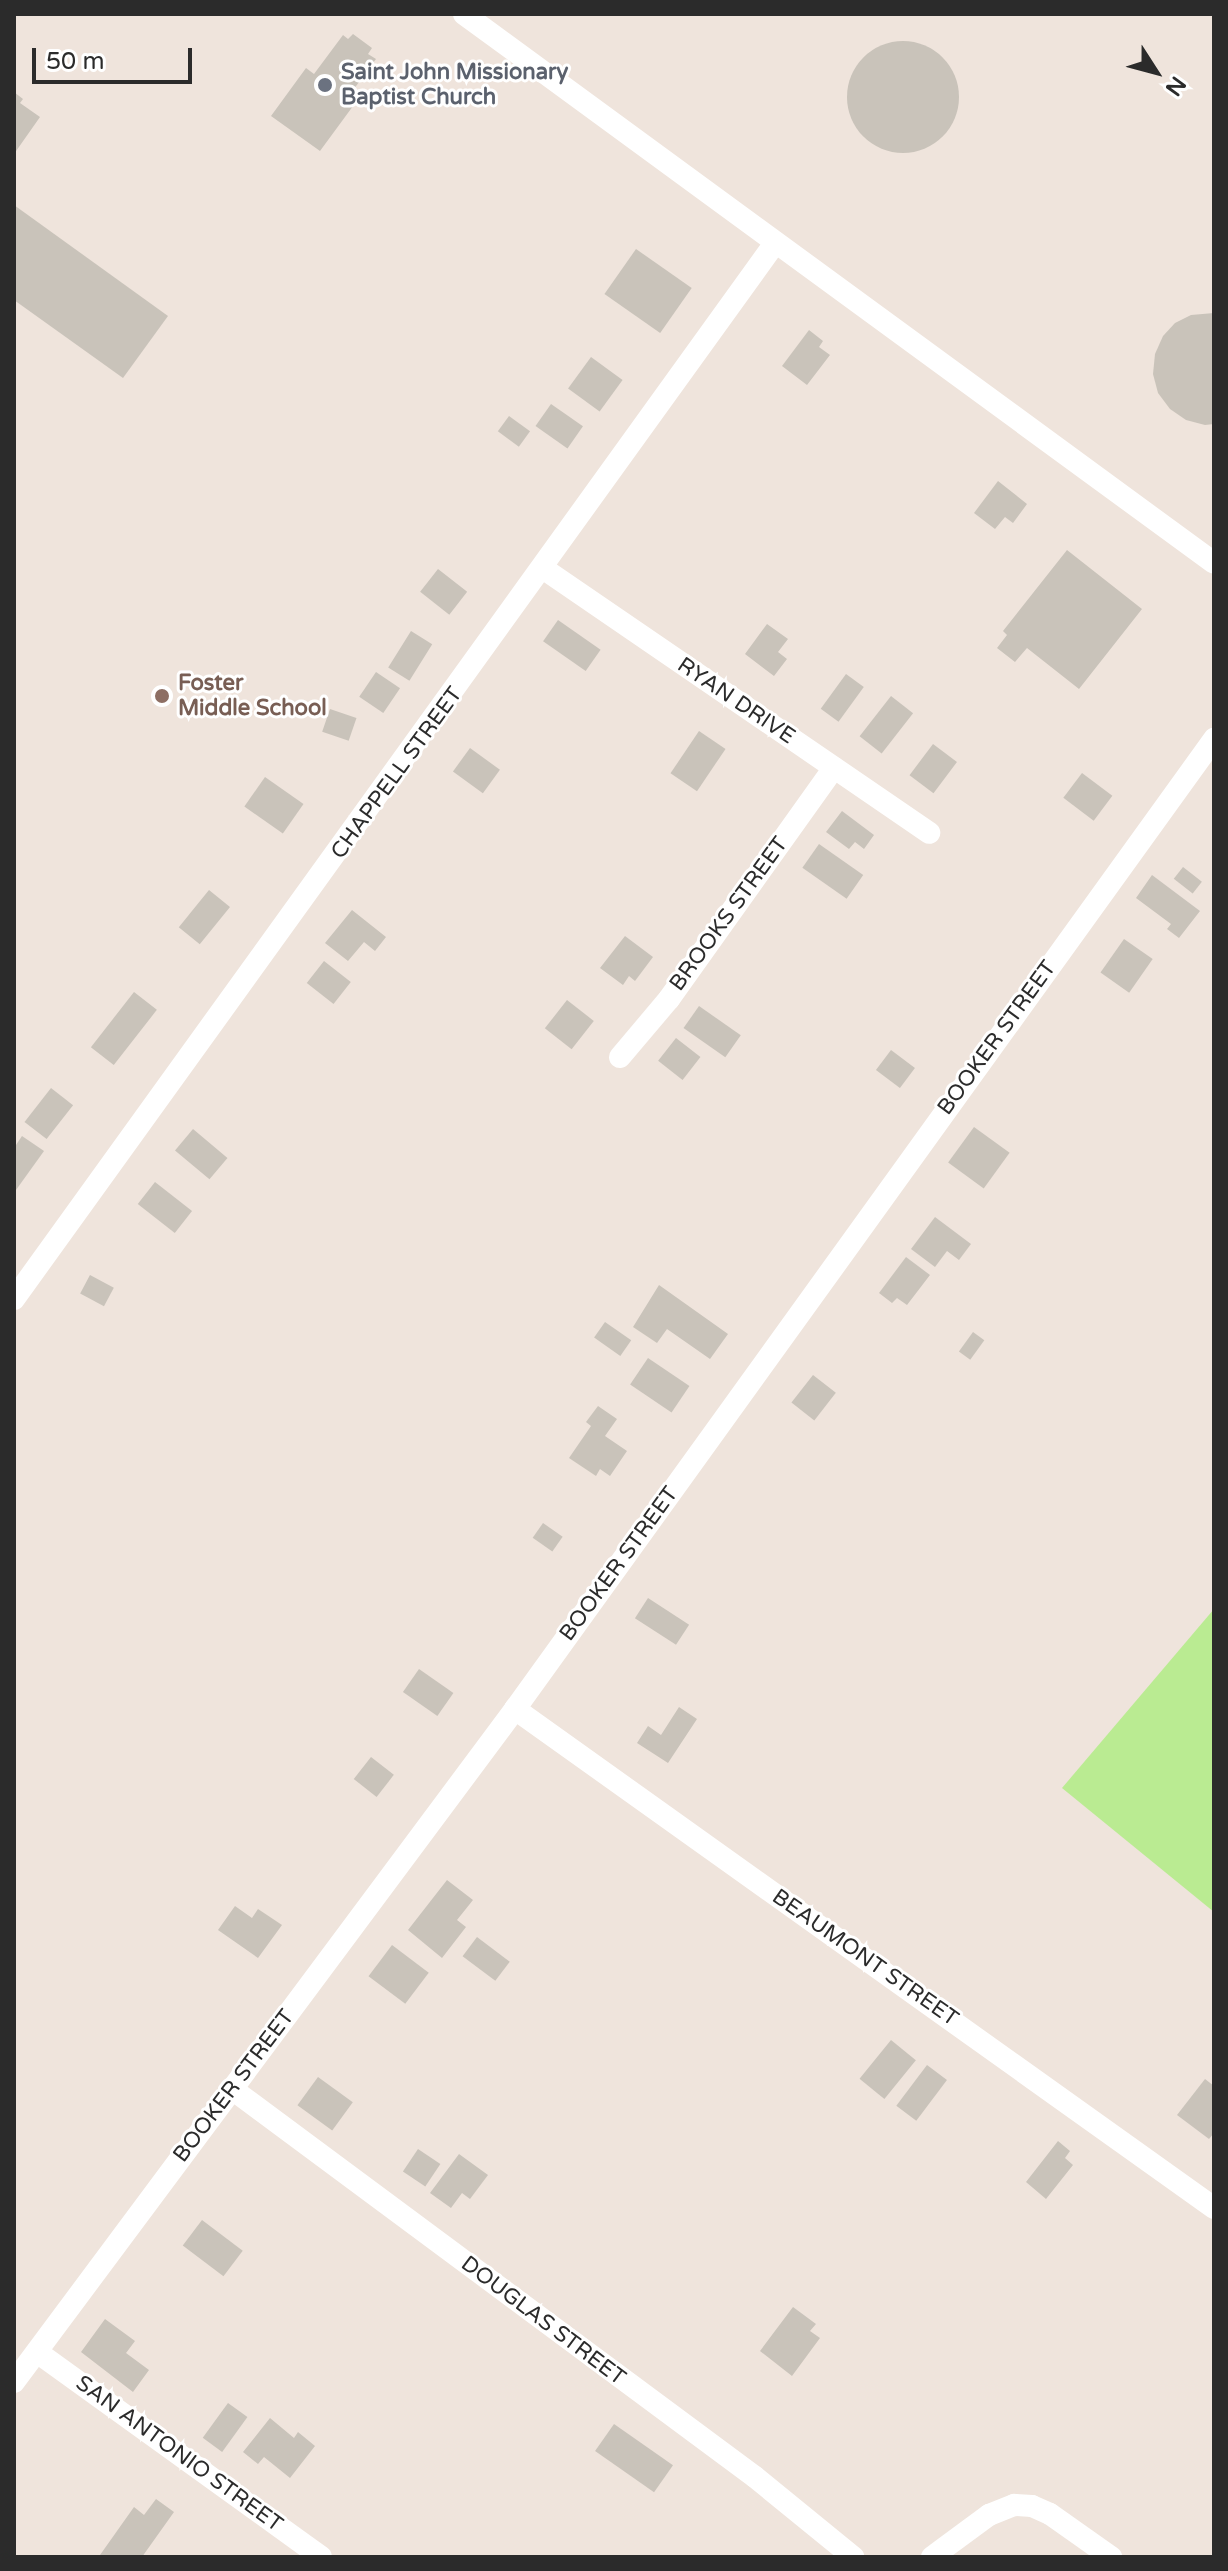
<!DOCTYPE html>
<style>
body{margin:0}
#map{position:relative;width:1228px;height:2571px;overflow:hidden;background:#efe4dc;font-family:"Varela Round",sans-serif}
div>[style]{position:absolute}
.green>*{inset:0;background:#baeb92}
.building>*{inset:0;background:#c9c3ba;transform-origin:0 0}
.round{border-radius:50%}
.minor>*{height:22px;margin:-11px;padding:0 11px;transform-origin:11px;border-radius:11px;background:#fff}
.dots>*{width:22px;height:22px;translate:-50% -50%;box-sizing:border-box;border:4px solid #fff;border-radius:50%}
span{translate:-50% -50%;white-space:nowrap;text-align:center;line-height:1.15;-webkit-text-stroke:6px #fff;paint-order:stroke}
.worship-label{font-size:22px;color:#5b616d;font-weight:700}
.left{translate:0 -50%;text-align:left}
.education-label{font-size:22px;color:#785e54;font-weight:700}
.street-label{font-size:22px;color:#2b2b2b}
.frame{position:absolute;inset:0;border:16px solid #2b2b2b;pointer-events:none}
.north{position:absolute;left:1116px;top:32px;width:80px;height:80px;-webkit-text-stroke:6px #fff;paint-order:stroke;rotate:126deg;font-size:22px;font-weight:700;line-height:32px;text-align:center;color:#2b2b2b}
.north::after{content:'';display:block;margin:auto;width:28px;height:36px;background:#2b2b2b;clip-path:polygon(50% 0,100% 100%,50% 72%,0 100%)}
.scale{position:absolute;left:32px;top:48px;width:160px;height:36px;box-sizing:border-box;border:4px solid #2b2b2b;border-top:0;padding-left:10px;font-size:24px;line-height:28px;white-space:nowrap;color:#2b2b2b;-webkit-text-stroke:6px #fff;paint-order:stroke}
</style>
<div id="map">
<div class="green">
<i style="clip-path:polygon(1214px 1609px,1214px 1912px,1062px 1788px)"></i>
</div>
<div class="building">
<i style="clip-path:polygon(353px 34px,372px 48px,368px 54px,376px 59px,348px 97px,356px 102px,320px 151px,271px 116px,306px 68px,314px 74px,343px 35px,348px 39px)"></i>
<i class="round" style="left:847px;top:41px;width:112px;height:112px"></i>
<i style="clip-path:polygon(14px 92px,23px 99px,20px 103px,40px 117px,14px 154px)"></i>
<i style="clip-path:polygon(14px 205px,168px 316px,123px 378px,14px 300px)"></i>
<i style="left:636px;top:249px;width:68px;height:55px;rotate:35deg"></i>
<i style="clip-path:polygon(1214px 313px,1214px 424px,1205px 425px,1186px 420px,1170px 409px,1158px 393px,1153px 374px,1155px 354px,1163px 336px,1175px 323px,1191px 315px)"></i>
<i style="clip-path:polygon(809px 330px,823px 341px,819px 347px,830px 355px,807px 385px,782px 366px)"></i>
<i style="left:591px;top:357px;width:39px;height:39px;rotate:36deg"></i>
<i style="left:551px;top:404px;width:39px;height:27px;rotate:35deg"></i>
<i style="left:509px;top:416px;width:26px;height:19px;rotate:36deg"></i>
<i style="clip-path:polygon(998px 481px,1027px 504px,1013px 523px,1005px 517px,995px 529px,974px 513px)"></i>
<i style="clip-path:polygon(1067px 550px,1142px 609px,1079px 689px,1027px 648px,1015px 662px,997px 648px,1007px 635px,1003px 631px)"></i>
<i style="left:438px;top:569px;width:37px;height:29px;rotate:38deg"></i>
<i style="left:558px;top:620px;width:52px;height:26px;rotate:35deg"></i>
<i style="clip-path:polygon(767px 624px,788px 639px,778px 652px,787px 659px,774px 676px,745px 654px)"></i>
<i style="left:411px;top:631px;width:25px;height:43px;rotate:32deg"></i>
<i style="left:376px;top:672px;width:29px;height:30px;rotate:34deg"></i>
<i style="left:846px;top:674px;width:22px;height:43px;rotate:36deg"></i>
<i style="left:891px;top:696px;width:28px;height:51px;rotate:38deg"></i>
<i style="left:330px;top:709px;width:28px;height:24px;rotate:19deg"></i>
<i style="left:699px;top:731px;width:32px;height:51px;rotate:34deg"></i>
<i style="left:933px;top:744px;width:30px;height:39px;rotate:37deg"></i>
<i style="left:470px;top:748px;width:37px;height:29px;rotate:36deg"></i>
<i style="left:1082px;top:773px;width:38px;height:31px;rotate:37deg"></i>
<i style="left:265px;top:777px;width:47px;height:36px;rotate:35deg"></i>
<i style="clip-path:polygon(842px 811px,874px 835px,864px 849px,855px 842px,849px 849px,826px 832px)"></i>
<i style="left:819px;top:844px;width:54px;height:29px;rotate:35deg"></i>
<i style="left:1183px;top:867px;width:24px;height:15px;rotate:38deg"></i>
<i style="clip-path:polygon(1152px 875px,1200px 911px,1179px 938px,1167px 929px,1171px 924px,1136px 898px)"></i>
<i style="left:209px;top:890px;width:27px;height:48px;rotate:39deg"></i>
<i style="clip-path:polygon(352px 910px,386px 937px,375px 951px,364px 942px,348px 961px,325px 943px)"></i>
<i style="clip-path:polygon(625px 936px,653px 957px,635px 981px,629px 976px,623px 985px,600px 968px)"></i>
<i style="left:1124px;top:939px;width:35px;height:41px;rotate:35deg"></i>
<i style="left:324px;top:961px;width:34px;height:28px;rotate:38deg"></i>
<i style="left:134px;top:992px;width:29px;height:70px;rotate:38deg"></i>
<i style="left:567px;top:1000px;width:34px;height:36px;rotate:38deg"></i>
<i style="left:699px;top:1006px;width:51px;height:27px;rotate:35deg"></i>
<i style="left:676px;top:1038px;width:31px;height:29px;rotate:38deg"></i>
<i style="left:891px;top:1050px;width:30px;height:25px;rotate:37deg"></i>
<i style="left:51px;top:1088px;width:28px;height:43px;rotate:38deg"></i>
<i style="left:974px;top:1127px;width:44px;height:44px;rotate:36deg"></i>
<i style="left:193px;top:1129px;width:45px;height:28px;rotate:40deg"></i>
<i style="clip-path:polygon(22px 1136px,44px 1151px,16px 1190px,14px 1148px)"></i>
<i style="left:155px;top:1182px;width:47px;height:28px;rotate:38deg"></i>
<i style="clip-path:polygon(935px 1217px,971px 1244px,959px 1260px,947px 1251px,935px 1267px,911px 1249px)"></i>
<i style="clip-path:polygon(906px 1257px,930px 1275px,907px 1305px,897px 1298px,892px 1303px,879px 1293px)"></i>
<i style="left:90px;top:1275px;width:27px;height:21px;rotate:28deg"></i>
<i style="clip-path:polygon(659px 1285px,728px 1334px,710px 1359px,667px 1329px,657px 1343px,633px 1327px)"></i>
<i style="left:605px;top:1322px;width:32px;height:19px;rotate:35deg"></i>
<i style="left:973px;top:1332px;width:14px;height:24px;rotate:36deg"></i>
<i style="left:648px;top:1358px;width:50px;height:32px;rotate:34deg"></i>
<i style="left:813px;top:1375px;width:29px;height:35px;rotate:38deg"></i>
<i style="clip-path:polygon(598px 1406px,617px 1419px,605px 1436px,627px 1451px,610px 1476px,600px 1469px,596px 1476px,569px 1458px,591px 1426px,586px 1422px)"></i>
<i style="left:543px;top:1523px;width:24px;height:18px;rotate:35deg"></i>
<i style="left:648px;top:1598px;width:49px;height:24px;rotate:33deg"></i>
<i style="left:419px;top:1669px;width:42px;height:28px;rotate:35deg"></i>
<i style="clip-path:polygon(679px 1707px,697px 1719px,668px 1763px,637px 1743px,648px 1726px,661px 1735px)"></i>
<i style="left:371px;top:1757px;width:29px;height:28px;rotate:38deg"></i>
<i style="clip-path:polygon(447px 1880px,473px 1900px,457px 1920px,466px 1927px,442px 1958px,408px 1930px)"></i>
<i style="clip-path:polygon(235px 1906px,252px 1918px,258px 1909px,282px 1925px,258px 1958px,218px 1930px)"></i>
<i style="left:477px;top:1937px;width:41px;height:24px;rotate:37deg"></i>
<i style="left:392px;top:1945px;width:46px;height:39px;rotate:37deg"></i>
<i style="left:891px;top:2040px;width:32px;height:50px;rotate:39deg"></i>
<i style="left:927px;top:2065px;width:25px;height:51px;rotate:37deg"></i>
<i style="left:318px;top:2077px;width:43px;height:35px;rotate:36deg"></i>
<i style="clip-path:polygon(1205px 2079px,1214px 2086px,1214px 2133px,1209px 2139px,1177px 2115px)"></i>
<i style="clip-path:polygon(1058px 2141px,1070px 2151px,1065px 2158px,1073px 2165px,1046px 2199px,1026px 2182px)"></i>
<i style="left:418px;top:2149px;width:27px;height:27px;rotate:34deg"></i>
<i style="clip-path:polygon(459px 2154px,488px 2175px,470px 2199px,462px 2193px,451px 2208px,430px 2193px)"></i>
<i style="left:202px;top:2220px;width:51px;height:32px;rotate:37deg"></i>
<i style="clip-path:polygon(793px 2307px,816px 2324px,810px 2331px,820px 2338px,792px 2376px,760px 2351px)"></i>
<i style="clip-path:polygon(105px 2319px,135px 2341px,126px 2353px,149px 2370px,133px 2392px,81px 2352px)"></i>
<i style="left:228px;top:2403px;width:24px;height:43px;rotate:36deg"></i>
<i style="clip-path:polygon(270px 2418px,294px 2438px,298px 2432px,315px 2446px,290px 2478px,264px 2457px,258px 2464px,243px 2452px)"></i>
<i style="left:614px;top:2424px;width:72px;height:33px;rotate:35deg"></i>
<i style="clip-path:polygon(156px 2499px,174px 2512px,142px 2557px,100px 2555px,134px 2507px,144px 2515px)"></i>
</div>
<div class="minor">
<i style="left:464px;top:14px;width:929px;rotate:36.2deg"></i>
<i style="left:544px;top:569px;width:467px;rotate:34.4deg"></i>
<i style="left:620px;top:1057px;width:76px;rotate:-49.8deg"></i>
<i style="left:669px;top:999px;width:284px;rotate:-54.5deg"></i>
<i style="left:14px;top:1299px;width:1302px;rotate:-54.22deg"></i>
<i style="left:515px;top:1709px;width:859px;rotate:35.52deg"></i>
<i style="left:232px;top:2089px;width:651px;rotate:36.57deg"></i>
<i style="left:755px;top:2477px;width:127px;rotate:39.2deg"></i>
<i style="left:37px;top:2352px;width:350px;rotate:35.8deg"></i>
<i style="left:14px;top:2382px;width:839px;rotate:-53.33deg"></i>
<i style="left:515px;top:1709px;width:1196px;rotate:-54.22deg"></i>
<i style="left:932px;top:2557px;width:71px;rotate:-36.4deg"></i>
<i style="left:989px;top:2515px;width:27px;rotate:-22deg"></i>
<i style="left:1014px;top:2505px;width:18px;rotate:3deg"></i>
<i style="left:1032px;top:2506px;width:20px;rotate:24deg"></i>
<i style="left:1050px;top:2514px;width:75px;rotate:35.2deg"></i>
</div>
<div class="dots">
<i style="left:325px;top:85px;background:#6b7280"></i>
<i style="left:162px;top:696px;background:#8d6e63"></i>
</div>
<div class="worship-label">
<span class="left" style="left:341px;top:85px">Saint John Missionary<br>Baptist Church</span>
</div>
<div class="education-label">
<span class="left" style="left:178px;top:696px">Foster<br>Middle School</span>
</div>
<div class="street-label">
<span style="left:736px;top:701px;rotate:34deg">RYAN DRIVE</span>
<span style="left:397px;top:773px;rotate:-54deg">CHAPPELL STREET</span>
<span style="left:729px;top:914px;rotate:-54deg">BROOKS STREET</span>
<span style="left:997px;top:1038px;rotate:-54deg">BOOKER STREET</span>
<span style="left:619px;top:1564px;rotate:-54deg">BOOKER STREET</span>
<span style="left:865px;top:1958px;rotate:35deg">BEAUMONT STREET</span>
<span style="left:234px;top:2086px;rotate:-53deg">BOOKER STREET</span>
<span style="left:543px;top:2321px;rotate:37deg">DOUGLAS STREET</span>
<span style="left:179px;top:2454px;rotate:36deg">SAN ANTONIO STREET</span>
</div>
<div class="frame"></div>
<div class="north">N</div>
<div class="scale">50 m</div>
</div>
